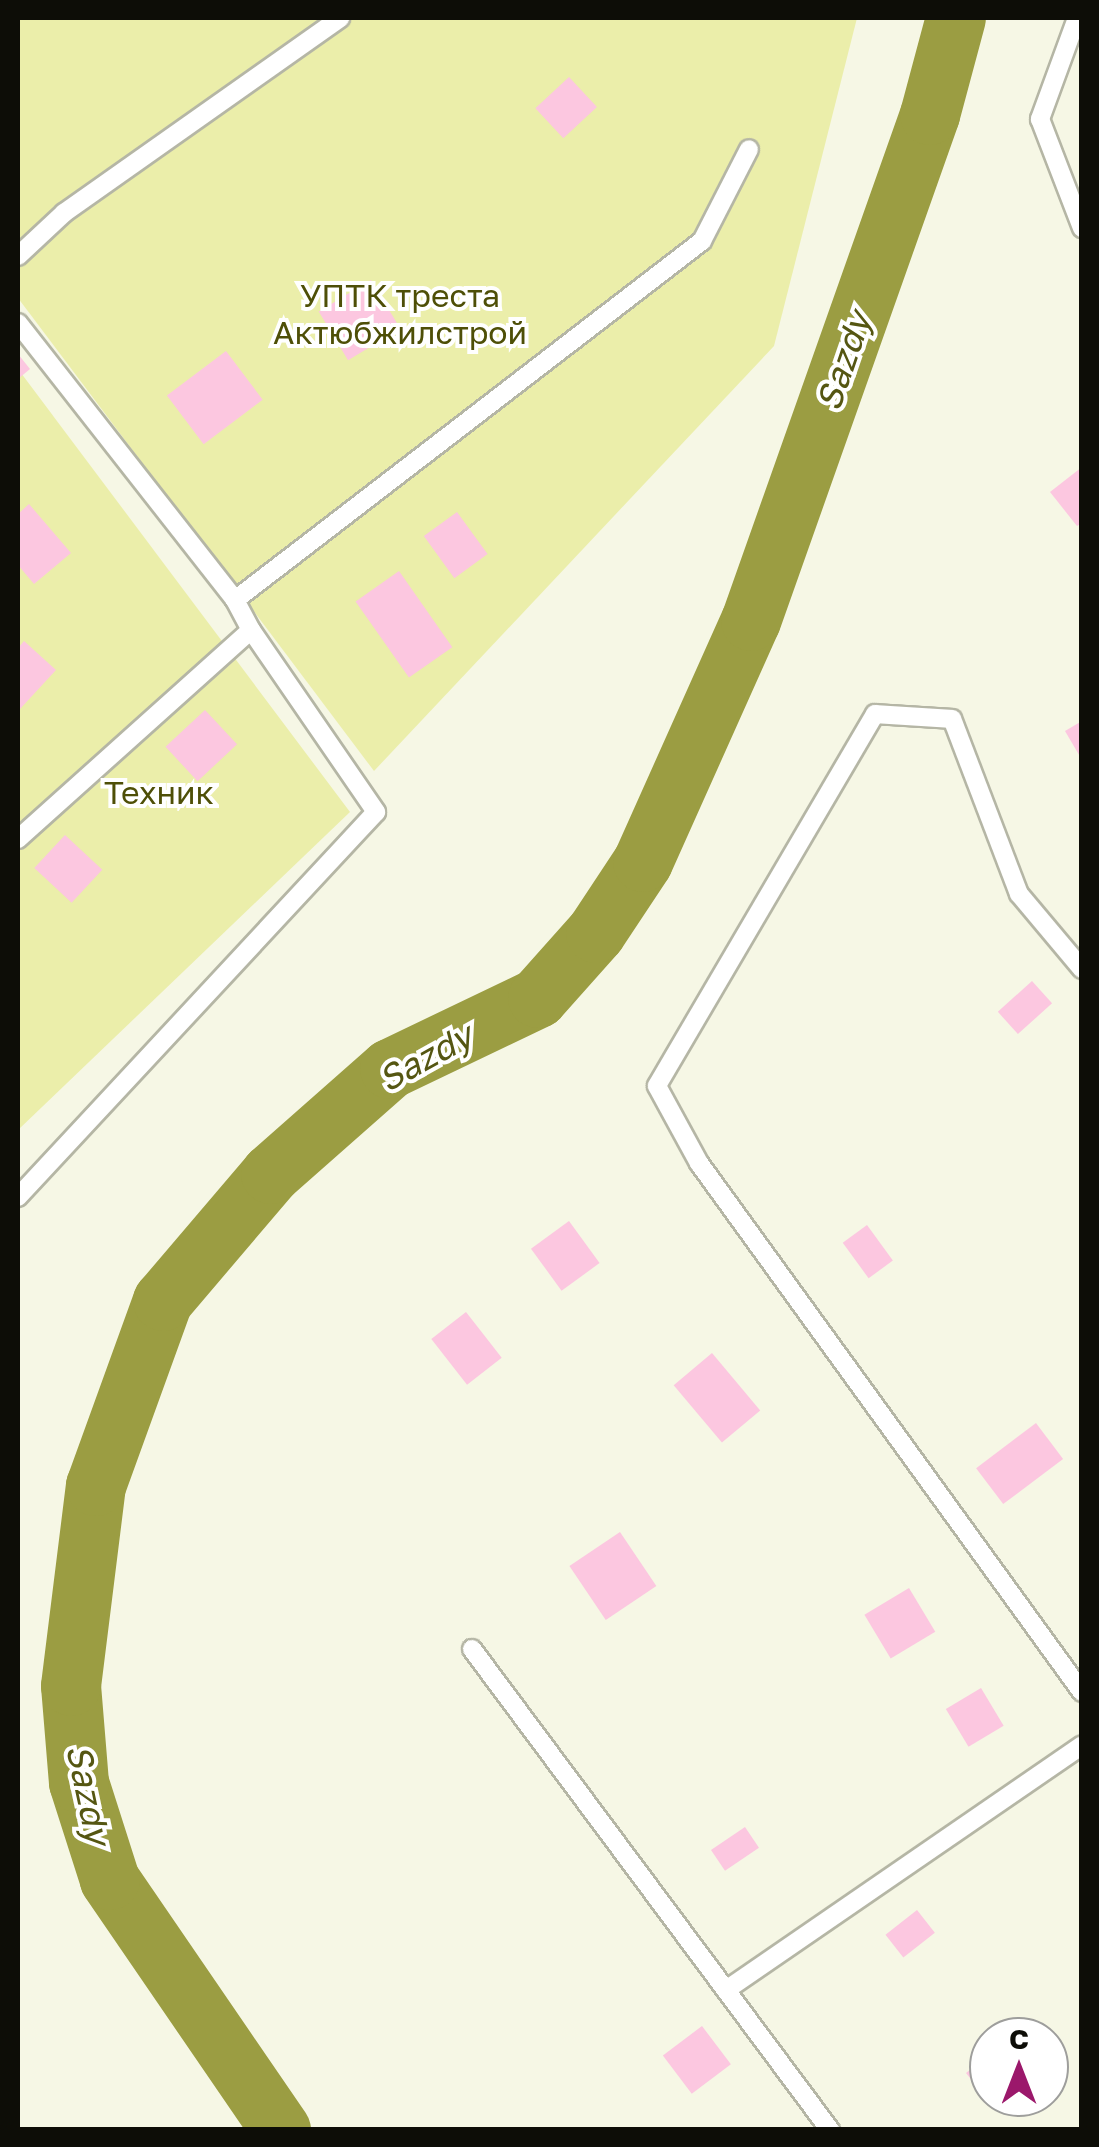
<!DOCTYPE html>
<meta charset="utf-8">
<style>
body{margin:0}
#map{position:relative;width:1099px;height:2147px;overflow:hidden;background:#f6f7e5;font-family:"Golos Text",sans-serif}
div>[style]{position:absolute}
.green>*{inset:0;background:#ebeeaa}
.river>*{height:60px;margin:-30px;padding:0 30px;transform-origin:30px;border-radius:30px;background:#9b9d42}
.building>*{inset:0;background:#fcc7e0;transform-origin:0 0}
.roads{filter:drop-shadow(2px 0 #b5b6a5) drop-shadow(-2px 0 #b5b6a5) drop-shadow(0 2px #b5b6a5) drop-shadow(0 -2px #b5b6a5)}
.service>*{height:18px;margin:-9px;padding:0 9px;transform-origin:9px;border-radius:9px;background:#fff}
span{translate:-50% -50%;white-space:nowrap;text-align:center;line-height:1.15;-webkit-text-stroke:8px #fff;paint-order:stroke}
.park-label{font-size:32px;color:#4e4f07}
.water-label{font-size:35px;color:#555612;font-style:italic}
.frame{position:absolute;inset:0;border:20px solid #0d0d07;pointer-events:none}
.north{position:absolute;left:969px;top:2017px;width:100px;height:100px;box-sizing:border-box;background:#fff;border:2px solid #9e9e9c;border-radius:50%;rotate:0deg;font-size:28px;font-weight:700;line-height:40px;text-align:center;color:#0d0d07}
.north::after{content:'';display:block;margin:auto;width:35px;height:45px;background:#9b186b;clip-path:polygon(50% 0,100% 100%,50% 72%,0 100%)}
</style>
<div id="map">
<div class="green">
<i style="clip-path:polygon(18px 18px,857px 18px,774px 346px,374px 771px,18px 298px)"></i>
<i style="clip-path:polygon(18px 369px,350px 812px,18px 1130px)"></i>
</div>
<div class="river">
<i style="left:281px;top:2130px;width:303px;rotate:-124.4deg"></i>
<i style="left:110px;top:1880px;width:102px;rotate:-107.7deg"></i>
<i style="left:79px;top:1783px;width:97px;rotate:-94.7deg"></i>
<i style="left:71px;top:1686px;width:202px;rotate:-82.9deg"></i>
<i style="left:96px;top:1486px;width:197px;rotate:-70.1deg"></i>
<i style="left:163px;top:1301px;width:167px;rotate:-49.6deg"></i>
<i style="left:271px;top:1174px;width:159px;rotate:-41.4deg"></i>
<i style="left:390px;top:1069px;width:164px;rotate:-25.6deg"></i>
<i style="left:538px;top:998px;width:87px;rotate:-48.3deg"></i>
<i style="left:596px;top:933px;width:85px;rotate:-56.5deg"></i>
<i style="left:643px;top:862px;width:264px;rotate:-65.9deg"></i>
<i style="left:751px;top:621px;width:537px;rotate:-70.52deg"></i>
<i style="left:930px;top:115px;width:100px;rotate:-75deg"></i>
</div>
<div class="building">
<i style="left:569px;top:77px;width:41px;height:46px;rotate:47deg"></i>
<i style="left:371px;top:280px;width:57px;height:61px;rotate:59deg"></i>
<i style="left:226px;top:351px;width:61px;height:74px;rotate:53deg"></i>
<i style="clip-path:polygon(18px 354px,30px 369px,18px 379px)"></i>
<i style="clip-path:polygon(1082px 467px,1082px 523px,1077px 526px,1050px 492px)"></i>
<i style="clip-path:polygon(29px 504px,71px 553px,34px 584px,18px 565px,18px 514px)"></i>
<i style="left:457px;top:512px;width:52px;height:41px;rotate:54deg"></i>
<i style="left:399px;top:571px;width:93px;height:53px;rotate:55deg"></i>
<i style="clip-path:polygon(24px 641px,56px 670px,20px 709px,18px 648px)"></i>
<i style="left:205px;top:710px;width:47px;height:54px;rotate:47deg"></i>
<i style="clip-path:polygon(1082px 721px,1082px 760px,1065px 731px)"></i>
<i style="left:65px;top:835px;width:51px;height:45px;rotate:43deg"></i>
<i style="left:1032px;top:981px;width:30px;height:46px;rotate:48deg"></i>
<i style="left:569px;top:1221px;width:52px;height:47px;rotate:54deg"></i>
<i style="left:867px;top:1225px;width:44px;height:30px;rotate:54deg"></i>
<i style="left:466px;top:1312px;width:58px;height:44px;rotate:52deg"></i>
<i style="left:712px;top:1353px;width:75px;height:50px;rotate:50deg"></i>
<i style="left:1036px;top:1423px;width:45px;height:75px;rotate:53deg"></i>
<i style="left:620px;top:1532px;width:65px;height:61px;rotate:56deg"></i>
<i style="left:909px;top:1588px;width:51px;height:52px;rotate:59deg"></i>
<i style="left:981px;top:1688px;width:44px;height:41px;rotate:59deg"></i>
<i style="left:745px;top:1827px;width:25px;height:41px;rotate:56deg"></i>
<i style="left:917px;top:1910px;width:29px;height:40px;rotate:52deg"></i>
<i style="left:702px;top:2026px;width:48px;height:49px;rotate:53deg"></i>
<i style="clip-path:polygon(989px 2055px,989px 2097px,1003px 2097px,992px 2106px,966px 2073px)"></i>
</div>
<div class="roads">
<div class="service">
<i style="left:1077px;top:18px;width:108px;rotate:110.1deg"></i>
<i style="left:1040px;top:119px;width:117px;rotate:68.9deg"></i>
<i style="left:18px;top:256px;width:63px;rotate:-43.1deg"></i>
<i style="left:64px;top:213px;width:338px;rotate:-35.2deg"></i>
<i style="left:18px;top:323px;width:352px;rotate:51.9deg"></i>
<i style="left:235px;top:600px;width:34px;rotate:62deg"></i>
<i style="left:235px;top:600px;width:589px;rotate:-37.55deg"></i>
<i style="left:702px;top:241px;width:103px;rotate:-62.9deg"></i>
<i style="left:18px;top:839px;width:313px;rotate:-41.9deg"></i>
<i style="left:251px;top:630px;width:221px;rotate:55.5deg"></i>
<i style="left:376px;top:812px;width:526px;rotate:132.92deg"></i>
<i style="left:1082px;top:969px;width:98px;rotate:-130deg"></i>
<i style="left:1019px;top:894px;width:187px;rotate:-110.9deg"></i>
<i style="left:952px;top:719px;width:77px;rotate:-176.3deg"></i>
<i style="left:875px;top:714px;width:431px;rotate:120.4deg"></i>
<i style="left:657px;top:1086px;width:88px;rotate:61.4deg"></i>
<i style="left:699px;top:1163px;width:653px;rotate:54.1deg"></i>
<i style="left:472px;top:1649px;width:600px;rotate:53.34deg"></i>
<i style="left:726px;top:1990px;width:432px;rotate:-34.5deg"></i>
</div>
</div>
<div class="park-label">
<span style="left:400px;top:314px">УПТК треста<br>Актюбжилстрой</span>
<span style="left:159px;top:792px">Техник</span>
</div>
<div class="water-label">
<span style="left:843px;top:361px;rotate:-71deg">Sazdy</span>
<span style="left:425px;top:1057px;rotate:-29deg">Sazdy</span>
<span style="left:89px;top:1794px;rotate:78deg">Sazdy</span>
</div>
<div class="frame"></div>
<div class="north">С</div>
</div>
